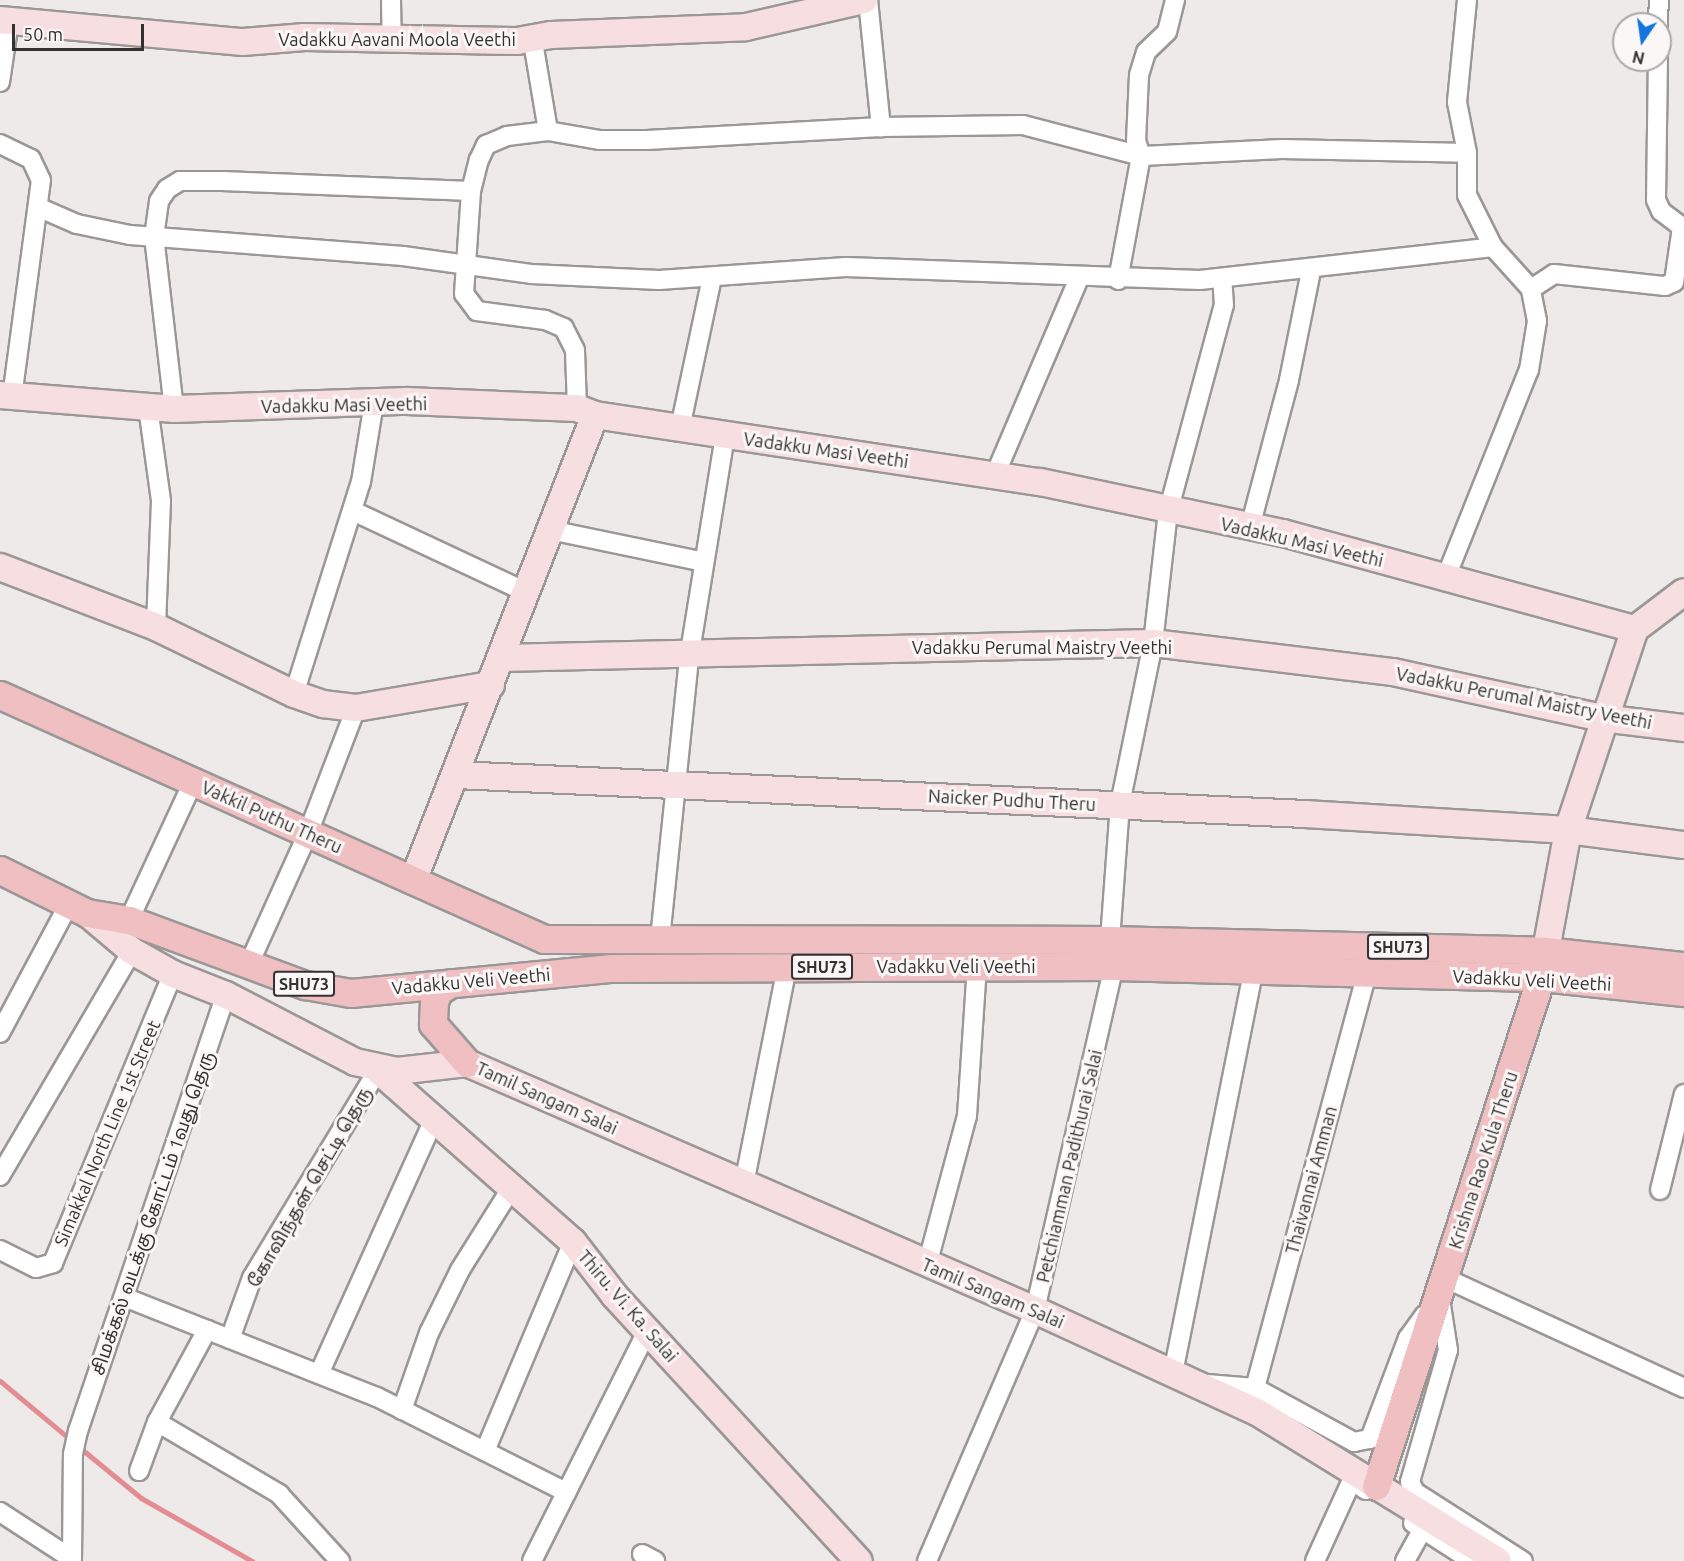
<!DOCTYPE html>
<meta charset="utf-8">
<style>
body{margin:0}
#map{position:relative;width:1684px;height:1561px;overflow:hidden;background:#efeaea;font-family:Ubuntu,"Noto Sans Tamil",sans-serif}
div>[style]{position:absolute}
.stream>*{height:5px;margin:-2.5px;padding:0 2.5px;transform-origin:2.5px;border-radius:2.5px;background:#e38d93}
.roads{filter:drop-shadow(2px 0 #9b9797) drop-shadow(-2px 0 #9b9797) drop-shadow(0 2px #9b9797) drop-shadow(0 -2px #9b9797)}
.street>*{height:18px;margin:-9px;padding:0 9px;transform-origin:9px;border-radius:9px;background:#fff}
.secondary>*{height:26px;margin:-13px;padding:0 13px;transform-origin:13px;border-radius:13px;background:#f7dfe1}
.primary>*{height:27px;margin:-13.5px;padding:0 13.5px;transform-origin:13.5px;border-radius:13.5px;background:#efbfc2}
span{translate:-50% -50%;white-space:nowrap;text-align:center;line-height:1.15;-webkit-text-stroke:6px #fcf7f7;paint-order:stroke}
.shield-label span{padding:2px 4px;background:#fcf7f7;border:2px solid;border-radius:4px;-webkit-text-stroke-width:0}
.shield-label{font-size:16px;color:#333131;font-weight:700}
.street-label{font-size:18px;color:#333131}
.north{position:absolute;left:1612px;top:12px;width:60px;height:60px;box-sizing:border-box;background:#fcf7f7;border:2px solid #aca8a8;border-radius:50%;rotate:193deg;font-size:16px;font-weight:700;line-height:24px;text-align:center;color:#333131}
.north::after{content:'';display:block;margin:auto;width:21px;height:27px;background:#1076de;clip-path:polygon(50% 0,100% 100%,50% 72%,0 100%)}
.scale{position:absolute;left:12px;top:24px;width:132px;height:27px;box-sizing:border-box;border:3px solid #333131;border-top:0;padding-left:8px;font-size:18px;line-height:21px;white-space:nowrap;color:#333131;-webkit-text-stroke:4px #fcf7f7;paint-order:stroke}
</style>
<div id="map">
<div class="stream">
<i style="left:0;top:1381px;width:94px;rotate:39.8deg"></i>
<i style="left:79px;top:1447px;width:80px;rotate:39.4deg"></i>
<i style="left:141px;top:1498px;width:128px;rotate:29.6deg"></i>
</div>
<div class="roads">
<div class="street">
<i style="left:391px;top:0;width:39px;rotate:89deg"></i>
<i style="left:868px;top:0;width:128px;rotate:84.2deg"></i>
<i style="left:1658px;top:24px;width:24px;rotate:-88deg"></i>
<i style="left:532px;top:36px;width:96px;rotate:80.4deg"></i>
<i style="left:0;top:82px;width:62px;rotate:-81.6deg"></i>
<i style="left:0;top:144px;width:34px;rotate:26deg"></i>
<i style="left:31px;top:159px;width:23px;rotate:65deg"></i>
<i style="left:41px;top:180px;width:218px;rotate:97.6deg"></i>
<i style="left:40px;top:208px;width:40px;rotate:23.4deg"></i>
<i style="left:77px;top:224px;width:54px;rotate:11.7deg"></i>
<i style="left:130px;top:235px;width:274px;rotate:4.4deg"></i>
<i style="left:403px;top:256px;width:129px;rotate:8deg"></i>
<i style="left:531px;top:274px;width:128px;rotate:2.7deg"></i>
<i style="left:659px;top:280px;width:187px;rotate:-4deg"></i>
<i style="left:846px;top:267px;width:354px;rotate:2.1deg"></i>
<i style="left:1200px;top:280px;width:295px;rotate:-6.4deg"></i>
<i style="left:1118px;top:280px;width:126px;rotate:-79.5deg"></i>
<i style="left:1141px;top:156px;width:16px;rotate:-108deg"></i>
<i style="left:1136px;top:141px;width:66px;rotate:-87.4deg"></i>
<i style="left:1139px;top:75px;width:24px;rotate:-73deg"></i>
<i style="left:1146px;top:52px;width:29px;rotate:-44deg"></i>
<i style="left:1167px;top:32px;width:33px;rotate:-76deg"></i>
<i style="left:1531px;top:289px;width:27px;rotate:-33deg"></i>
<i style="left:1554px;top:274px;width:112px;rotate:6.2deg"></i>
<i style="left:1665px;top:286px;width:10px;rotate:-24deg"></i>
<i style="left:1674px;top:282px;width:56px;rotate:-81.7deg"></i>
<i style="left:1682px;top:227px;width:26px;rotate:-143deg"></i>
<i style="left:1661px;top:211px;width:12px;rotate:-114deg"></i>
<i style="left:1656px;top:200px;width:140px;rotate:-89.2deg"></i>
<i style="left:148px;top:407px;width:95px;rotate:82.1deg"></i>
<i style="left:161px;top:501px;width:126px;rotate:92.3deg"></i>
<i style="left:577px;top:408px;width:58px;rotate:-92deg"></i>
<i style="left:575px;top:350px;width:25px;rotate:-117deg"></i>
<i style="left:564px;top:328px;width:21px;rotate:-157deg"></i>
<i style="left:545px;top:320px;width:69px;rotate:-172.5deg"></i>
<i style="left:477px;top:311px;width:21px;rotate:-127deg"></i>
<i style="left:464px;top:294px;width:103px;rotate:-86.1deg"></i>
<i style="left:471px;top:191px;width:32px;rotate:-76deg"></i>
<i style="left:479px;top:160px;width:17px;rotate:-65deg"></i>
<i style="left:486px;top:145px;width:23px;rotate:-23deg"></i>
<i style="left:507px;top:136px;width:41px;rotate:-7deg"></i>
<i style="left:548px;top:131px;width:53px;rotate:9.8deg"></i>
<i style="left:600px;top:140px;width:47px"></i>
<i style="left:647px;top:140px;width:234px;rotate:-3.2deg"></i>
<i style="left:881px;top:127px;width:142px;rotate:-0.8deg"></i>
<i style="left:1023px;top:125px;width:122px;rotate:14.7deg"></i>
<i style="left:1141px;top:156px;width:141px;rotate:-2.8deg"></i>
<i style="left:1282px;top:149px;width:185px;rotate:1.2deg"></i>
<i style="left:174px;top:409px;width:173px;rotate:-96.6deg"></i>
<i style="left:154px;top:237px;width:36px;rotate:-82deg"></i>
<i style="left:159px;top:201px;width:14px;rotate:-56deg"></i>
<i style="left:167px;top:189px;width:15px;rotate:-32deg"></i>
<i style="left:180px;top:181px;width:42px"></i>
<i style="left:222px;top:181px;width:249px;rotate:2.3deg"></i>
<i style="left:680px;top:428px;width:153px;rotate:-78deg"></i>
<i style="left:995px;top:475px;width:214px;rotate:-66.9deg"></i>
<i style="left:353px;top:511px;width:191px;rotate:25.1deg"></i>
<i style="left:1250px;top:527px;width:152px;rotate:-75.1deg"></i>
<i style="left:1289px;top:380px;width:111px;rotate:-78.6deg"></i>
<i style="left:550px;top:530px;width:157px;rotate:11.7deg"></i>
<i style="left:1446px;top:577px;width:223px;rotate:-68.2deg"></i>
<i style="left:1529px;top:370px;width:50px;rotate:-80.7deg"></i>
<i style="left:1537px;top:321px;width:33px;rotate:-101deg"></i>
<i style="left:1531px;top:289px;width:57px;rotate:-132.1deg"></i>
<i style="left:1493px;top:247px;width:58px;rotate:-116.6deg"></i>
<i style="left:1467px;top:195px;width:42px;rotate:-90deg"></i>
<i style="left:1467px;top:153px;width:52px;rotate:-101.1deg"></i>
<i style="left:1457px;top:102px;width:102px;rotate:-84.4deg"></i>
<i style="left:294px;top:694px;width:222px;rotate:-72.5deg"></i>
<i style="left:361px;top:482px;width:80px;rotate:-80.7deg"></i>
<i style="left:129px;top:920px;width:152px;rotate:-65.1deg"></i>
<i style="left:660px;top:939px;width:282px;rotate:-84.1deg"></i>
<i style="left:689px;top:658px;width:226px;rotate:-80.8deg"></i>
<i style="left:1110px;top:940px;width:136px;rotate:-85.8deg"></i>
<i style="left:1120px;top:804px;width:164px;rotate:-78.4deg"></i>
<i style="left:1153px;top:643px;width:132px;rotate:-83.5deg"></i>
<i style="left:1168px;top:512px;width:214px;rotate:-74.9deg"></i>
<i style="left:1224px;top:305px;width:27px;rotate:-94deg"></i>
<i style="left:248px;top:966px;width:146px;rotate:-65.7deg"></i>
<i style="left:308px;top:833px;width:134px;rotate:-69deg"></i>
<i style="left:0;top:1033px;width:146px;rotate:-61.9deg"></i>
<i style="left:0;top:1176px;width:261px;rotate:-59.6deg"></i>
<i style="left:744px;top:1184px;width:221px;rotate:-78.8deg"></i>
<i style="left:1660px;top:1190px;width:99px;rotate:-76deg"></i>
<i style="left:0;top:1250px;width:40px;rotate:26.6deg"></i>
<i style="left:36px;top:1268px;width:18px;rotate:-16deg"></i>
<i style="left:53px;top:1263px;width:313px;rotate:-67.5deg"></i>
<i style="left:927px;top:1265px;width:154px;rotate:-75deg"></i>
<i style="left:967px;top:1116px;width:150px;rotate:-86.2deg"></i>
<i style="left:1445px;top:1278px;width:263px;rotate:24.7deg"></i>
<i style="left:124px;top:1297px;width:272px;rotate:21.6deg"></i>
<i style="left:377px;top:1397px;width:212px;rotate:26.7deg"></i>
<i style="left:1440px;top:1299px;width:52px;rotate:81.1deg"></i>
<i style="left:1448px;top:1350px;width:137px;rotate:106.1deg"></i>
<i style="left:1410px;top:1482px;width:11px;rotate:63deg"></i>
<i style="left:1415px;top:1492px;width:128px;rotate:32.6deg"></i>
<i style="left:230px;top:1339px;width:65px;rotate:-70.2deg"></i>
<i style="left:252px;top:1278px;width:243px;rotate:-58.8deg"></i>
<i style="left:1173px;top:1373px;width:412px;rotate:-78.7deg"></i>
<i style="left:319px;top:1374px;width:282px;rotate:-65.7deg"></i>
<i style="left:1207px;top:1384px;width:48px;rotate:4.8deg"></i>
<i style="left:1255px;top:1388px;width:113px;rotate:28.6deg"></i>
<i style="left:1354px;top:1442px;width:16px;rotate:-11deg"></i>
<i style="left:1370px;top:1439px;width:108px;rotate:-69.4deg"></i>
<i style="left:1408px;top:1338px;width:29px;rotate:-54deg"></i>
<i style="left:1255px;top:1388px;width:431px;rotate:-74.9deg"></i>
<i style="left:402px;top:1410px;width:82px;rotate:-70.7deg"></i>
<i style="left:429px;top:1333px;width:70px;rotate:-63.8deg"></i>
<i style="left:460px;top:1270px;width:98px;rotate:-57.9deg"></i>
<i style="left:157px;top:1422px;width:142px;rotate:30.5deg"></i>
<i style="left:279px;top:1494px;width:91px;rotate:47.7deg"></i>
<i style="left:485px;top:1451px;width:227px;rotate:-67.2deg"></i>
<i style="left:139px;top:1471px;width:52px;rotate:-69.8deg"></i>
<i style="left:157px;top:1422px;width:105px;rotate:-61.5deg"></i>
<i style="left:0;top:1512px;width:86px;rotate:33.1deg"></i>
<i style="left:1413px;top:1523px;width:70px;rotate:32.8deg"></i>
<i style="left:642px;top:1554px;width:15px;rotate:28deg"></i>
<i style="left:72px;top:1561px;width:107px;rotate:-89.5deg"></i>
<i style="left:73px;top:1454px;width:24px;rotate:-78deg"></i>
<i style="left:78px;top:1431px;width:460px;rotate:-71.3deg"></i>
<i style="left:532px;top:1561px;width:257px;rotate:-63.4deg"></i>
<i style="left:927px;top:1561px;width:273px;rotate:-66.7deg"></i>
<i style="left:1035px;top:1310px;width:353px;rotate:-77.1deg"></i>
<i style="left:1315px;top:1561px;width:89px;rotate:-65.4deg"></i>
<i style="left:1352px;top:1480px;width:17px;rotate:36deg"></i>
<i style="left:1405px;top:1561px;width:37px;rotate:-61deg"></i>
</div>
<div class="secondary">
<i style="left:0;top:20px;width:244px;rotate:5.2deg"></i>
<i style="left:243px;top:42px;width:62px;rotate:-4.6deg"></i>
<i style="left:305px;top:37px;width:212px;rotate:1.1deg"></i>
<i style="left:517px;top:41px;width:35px;rotate:-10deg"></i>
<i style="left:551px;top:35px;width:195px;rotate:-2.3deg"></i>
<i style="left:746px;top:27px;width:121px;rotate:-12.9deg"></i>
<i style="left:0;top:395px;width:175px;rotate:4.6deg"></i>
<i style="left:174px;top:409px;width:233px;rotate:-2deg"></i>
<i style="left:407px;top:401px;width:170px;rotate:2.4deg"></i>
<i style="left:577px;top:408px;width:19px;rotate:21deg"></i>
<i style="left:595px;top:415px;width:450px;rotate:8.6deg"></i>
<i style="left:1040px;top:482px;width:248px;rotate:11.9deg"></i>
<i style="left:1283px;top:533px;width:365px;rotate:15.3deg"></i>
<i style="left:0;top:567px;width:167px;rotate:21deg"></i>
<i style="left:156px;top:627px;width:153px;rotate:25.9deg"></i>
<i style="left:294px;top:694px;width:31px;rotate:19deg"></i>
<i style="left:323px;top:704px;width:33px;rotate:7deg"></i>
<i style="left:356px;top:708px;width:137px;rotate:-9.7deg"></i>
<i style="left:1635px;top:629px;width:61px;rotate:-37.1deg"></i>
<i style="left:501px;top:658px;width:652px;rotate:-1.32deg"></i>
<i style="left:1153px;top:643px;width:242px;rotate:6.9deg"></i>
<i style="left:1393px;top:672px;width:214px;rotate:12.4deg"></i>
<i style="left:1602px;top:718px;width:83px;rotate:7deg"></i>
<i style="left:456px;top:775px;width:850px;rotate:2.63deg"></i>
<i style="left:1305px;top:814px;width:263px;rotate:3.5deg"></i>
<i style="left:1568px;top:830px;width:117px;rotate:7.4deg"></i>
<i style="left:413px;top:881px;width:500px;rotate:-68.67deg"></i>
<i style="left:87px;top:913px;width:59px;rotate:40.2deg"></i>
<i style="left:132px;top:951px;width:47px;rotate:29.3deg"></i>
<i style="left:173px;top:974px;width:57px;rotate:21.6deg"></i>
<i style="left:226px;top:995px;width:145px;rotate:27.4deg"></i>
<i style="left:355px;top:1062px;width:43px;rotate:12.1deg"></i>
<i style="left:397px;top:1071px;width:70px;rotate:-6.5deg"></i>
<i style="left:467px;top:1063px;width:619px;rotate:23.5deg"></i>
<i style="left:1035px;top:1310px;width:244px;rotate:24.7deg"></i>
<i style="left:1257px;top:1412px;width:283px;rotate:31.7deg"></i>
<i style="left:1542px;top:972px;width:144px;rotate:-79.6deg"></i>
<i style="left:1568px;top:830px;width:212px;rotate:-71.6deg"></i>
<i style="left:378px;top:1070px;width:260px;rotate:41.4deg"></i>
<i style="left:573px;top:1242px;width:68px;rotate:52.1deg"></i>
<i style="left:615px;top:1296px;width:360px;rotate:47.4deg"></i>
</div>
<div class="primary">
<i style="left:0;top:695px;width:596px;rotate:24.16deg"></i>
<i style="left:544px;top:939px;width:566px;rotate:0.1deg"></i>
<i style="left:1110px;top:940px;width:435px;rotate:1.4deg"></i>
<i style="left:1545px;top:951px;width:140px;rotate:6.2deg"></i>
<i style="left:0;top:870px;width:97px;rotate:26.3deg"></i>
<i style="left:87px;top:913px;width:43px;rotate:9.5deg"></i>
<i style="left:129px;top:920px;width:188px;rotate:20.3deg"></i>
<i style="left:305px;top:985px;width:47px;rotate:9.9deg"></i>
<i style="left:351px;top:993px;width:262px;rotate:-5.5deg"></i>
<i style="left:612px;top:968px;width:502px;rotate:-0.23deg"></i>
<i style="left:1114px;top:966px;width:427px;rotate:1.5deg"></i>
<i style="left:1541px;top:977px;width:144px;rotate:6deg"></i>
<i style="left:451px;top:983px;width:15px;rotate:148deg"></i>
<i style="left:438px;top:991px;width:12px;rotate:110deg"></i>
<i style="left:434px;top:1002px;width:22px;rotate:93deg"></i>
<i style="left:433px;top:1024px;width:52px;rotate:48.9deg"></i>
<i style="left:1376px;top:1486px;width:535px;rotate:-72.04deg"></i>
</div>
</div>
<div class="shield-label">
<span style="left:1398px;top:947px">SHU73</span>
<span style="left:822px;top:967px">SHU73</span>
<span style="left:304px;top:984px">SHU73</span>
</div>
<div class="street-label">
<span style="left:397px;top:39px">Vadakku Aavani Moola Veethi</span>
<span style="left:344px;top:405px;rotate:-1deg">Vadakku Masi Veethi</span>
<span style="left:826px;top:450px;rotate:8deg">Vadakku Masi Veethi</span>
<span style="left:1302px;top:542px;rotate:13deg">Vadakku Masi Veethi</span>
<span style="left:1042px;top:647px">Vadakku Perumal Maistry Veethi</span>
<span style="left:1524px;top:698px;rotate:11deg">Vadakku Perumal Maistry Veethi</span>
<span style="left:1012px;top:800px;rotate:3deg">Naicker Pudhu Theru</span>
<span style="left:272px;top:817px;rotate:24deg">Vakkil Puthu Theru</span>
<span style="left:956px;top:966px">Vadakku Veli Veethi</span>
<span style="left:1532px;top:980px;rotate:3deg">Vadakku Veli Veethi</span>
<span style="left:471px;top:981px;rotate:-5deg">Vadakku Veli Veethi</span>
<span style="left:547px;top:1098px;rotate:24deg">Tamil Sangam Salai</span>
<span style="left:107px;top:1133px;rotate:-67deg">Simakkal North Line 1st Street</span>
<span style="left:1483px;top:1160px;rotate:-72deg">Krishna Rao Kula Theru</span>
<span style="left:1069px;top:1166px;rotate:-77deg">Petchiamman Padithurai Salai</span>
<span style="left:1311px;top:1180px;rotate:-75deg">Thaivannai Amman</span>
<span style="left:309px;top:1187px;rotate:-60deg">கோவிந்தன் செட்டி தெரு</span>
<span style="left:152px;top:1213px;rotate:-71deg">சிமக்கல் வடக்கு கோட்டம் 1வது தெரு</span>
<span style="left:993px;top:1293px;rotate:23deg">Tamil Sangam Salai</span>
<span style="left:628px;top:1306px;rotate:49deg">Thiru. Vi. Ka. Salai</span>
</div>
<div class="north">N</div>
<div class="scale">50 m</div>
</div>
